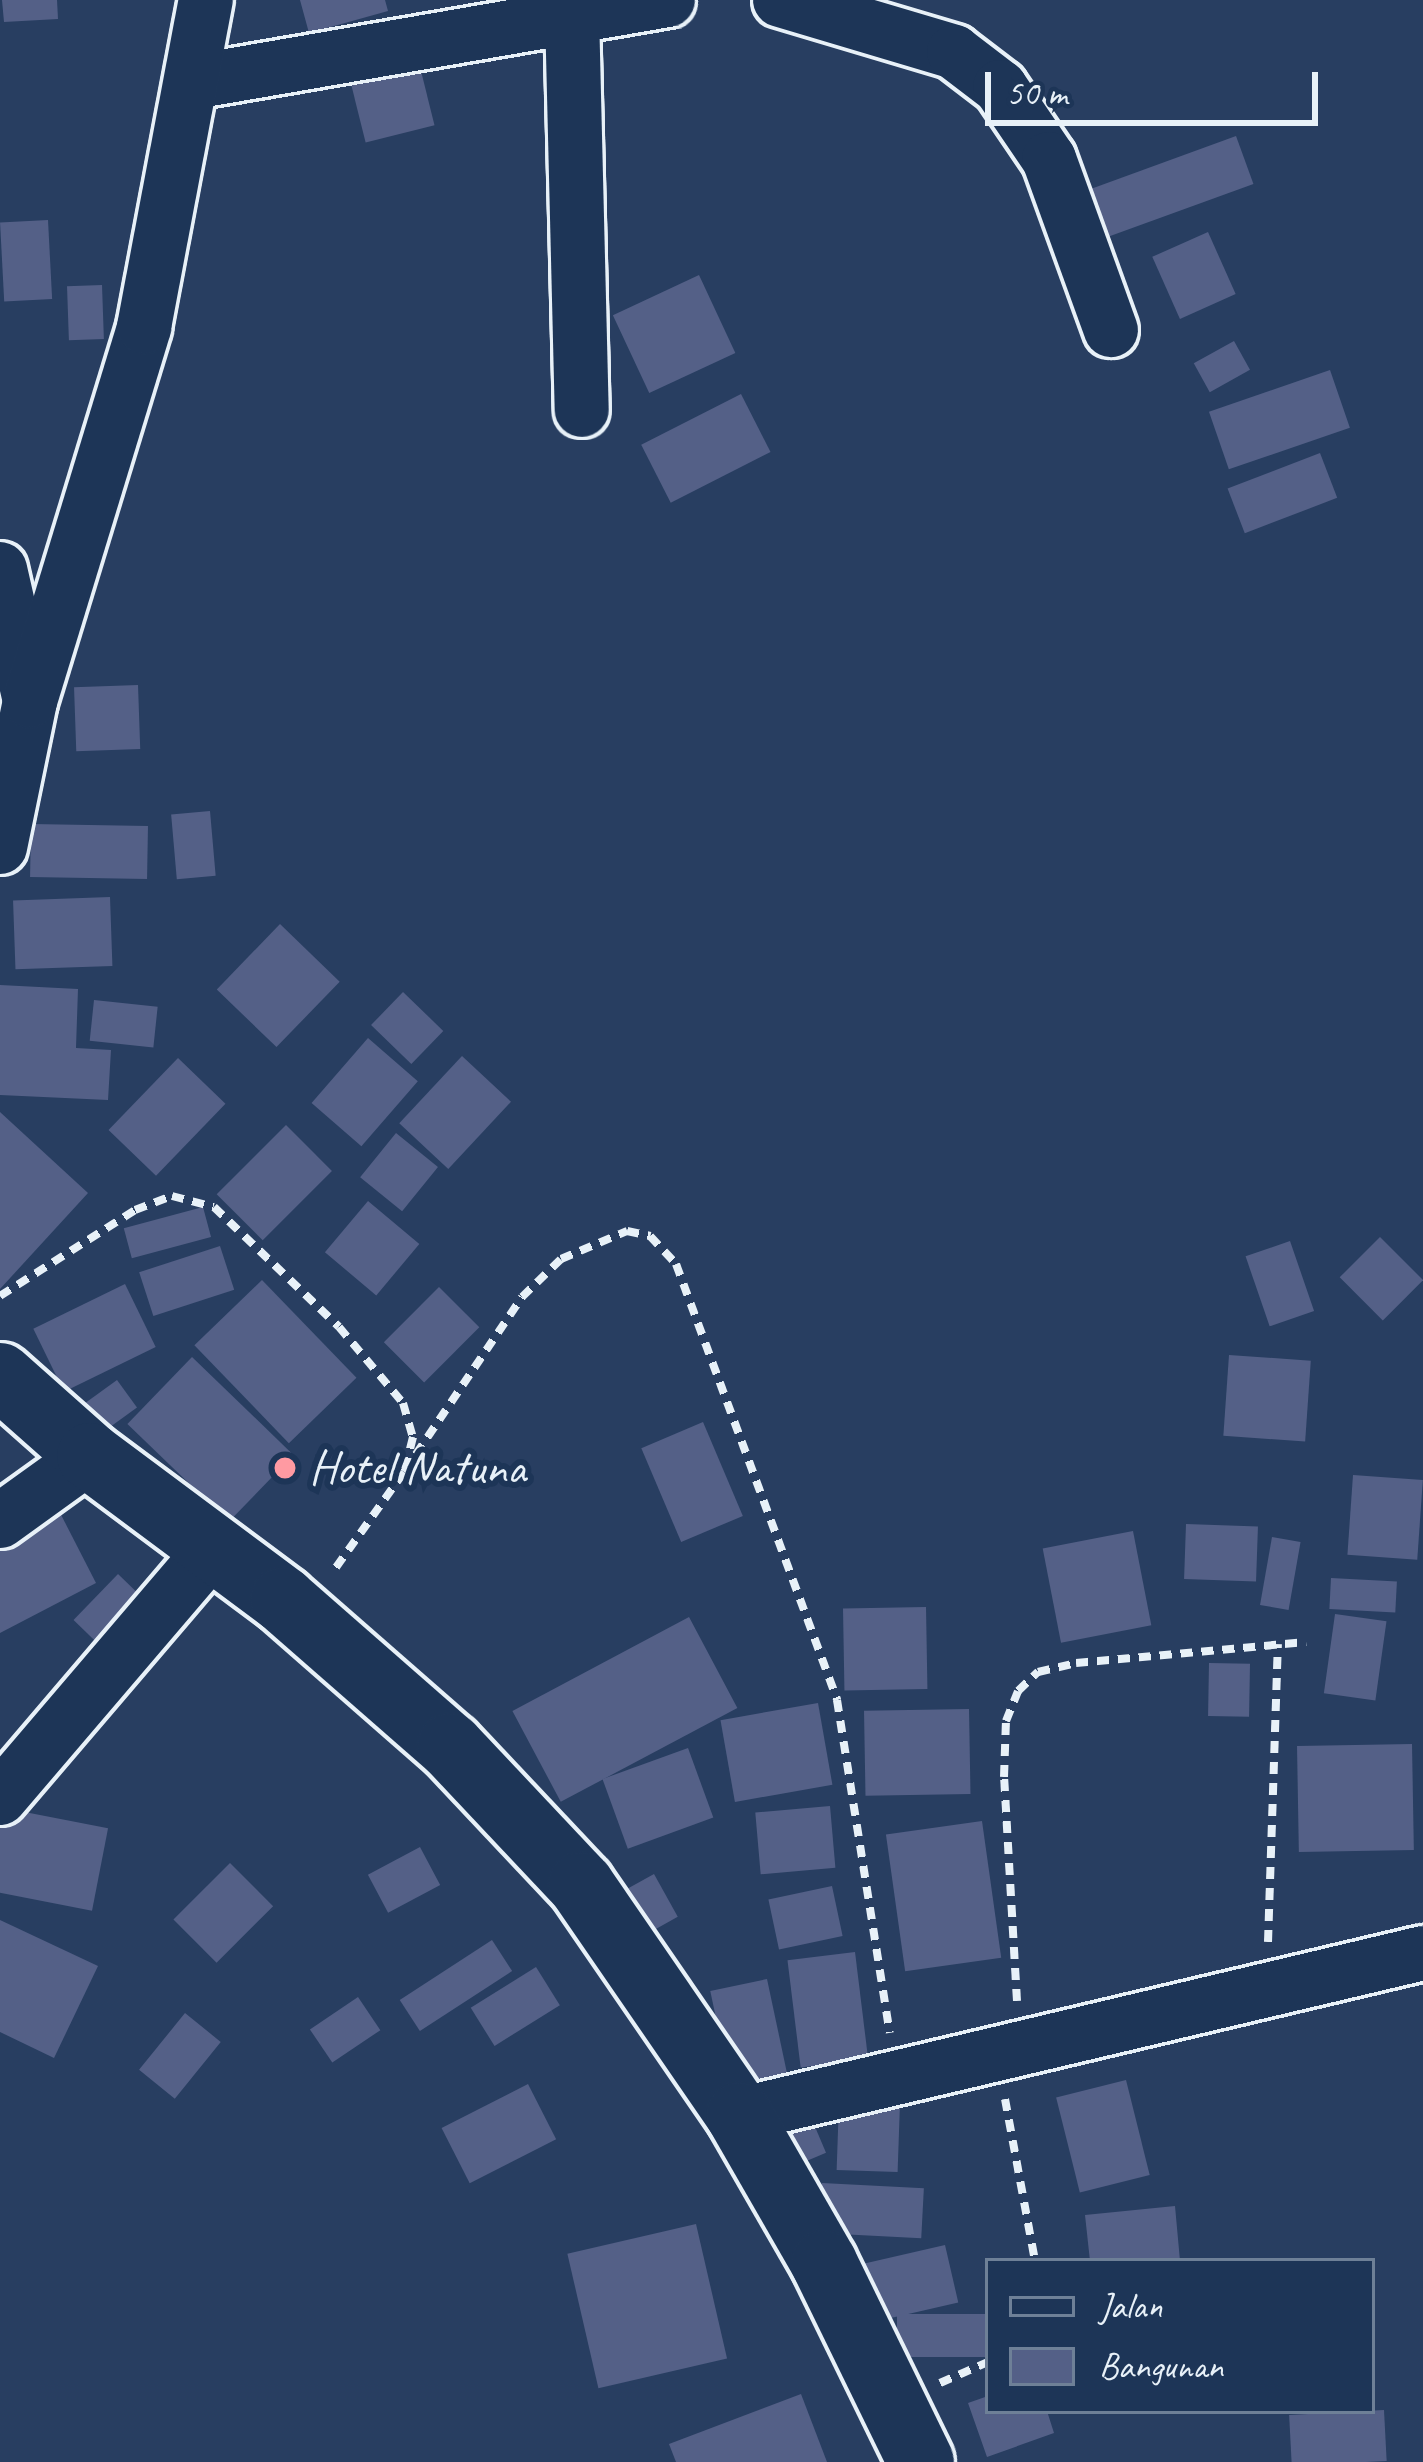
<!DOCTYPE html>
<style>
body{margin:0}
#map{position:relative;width:1423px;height:2462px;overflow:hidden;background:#283e61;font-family:Caveat,sans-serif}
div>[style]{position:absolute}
.building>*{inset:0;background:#546087;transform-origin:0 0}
.path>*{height:8px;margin-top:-4px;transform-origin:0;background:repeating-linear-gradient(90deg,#e8f1f8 0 12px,transparent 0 21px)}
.roads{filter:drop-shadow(3px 0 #e8f1f8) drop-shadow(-3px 0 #e8f1f8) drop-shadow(0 3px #e8f1f8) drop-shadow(0 -3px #e8f1f8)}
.street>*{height:54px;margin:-27px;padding:0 27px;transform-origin:27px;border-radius:27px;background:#1d3557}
.secondary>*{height:66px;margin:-33px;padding:0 33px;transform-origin:33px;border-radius:33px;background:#1d3557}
.dots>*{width:33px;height:33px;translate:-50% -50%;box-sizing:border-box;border:6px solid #1d3557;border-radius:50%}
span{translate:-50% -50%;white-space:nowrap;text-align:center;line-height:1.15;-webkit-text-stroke:12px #1d3557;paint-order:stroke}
.poi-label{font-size:48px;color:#e8f1f8}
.left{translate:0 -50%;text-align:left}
.legend{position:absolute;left:985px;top:2258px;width:390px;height:156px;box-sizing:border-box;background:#1d3557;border:3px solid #6e8097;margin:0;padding:15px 21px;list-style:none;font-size:36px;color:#e8f1f8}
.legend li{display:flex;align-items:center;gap:24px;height:60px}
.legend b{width:60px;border:3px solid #6e8097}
.scale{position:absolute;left:985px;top:72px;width:333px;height:54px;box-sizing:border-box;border:6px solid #e8f1f8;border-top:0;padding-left:15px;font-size:36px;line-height:42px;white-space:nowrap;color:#e8f1f8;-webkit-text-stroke:9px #1d3557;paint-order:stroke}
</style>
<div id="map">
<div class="building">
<i style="clip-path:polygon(2px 0,57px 0,58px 19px,4px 22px)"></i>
<i style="clip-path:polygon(300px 0,385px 0,388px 11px,309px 33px)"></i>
<i style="left:420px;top:67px;width:60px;height:71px;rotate:76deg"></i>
<i style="left:1236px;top:136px;width:51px;height:159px;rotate:70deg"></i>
<i style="left:48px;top:220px;width:79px;height:48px;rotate:87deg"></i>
<i style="left:1208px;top:232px;width:68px;height:61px;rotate:66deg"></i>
<i style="left:699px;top:275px;width:86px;height:95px;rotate:65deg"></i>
<i style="left:102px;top:285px;width:54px;height:35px;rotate:88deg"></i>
<i style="left:1234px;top:341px;width:33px;height:46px;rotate:61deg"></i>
<i style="left:1330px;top:370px;width:61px;height:128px;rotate:71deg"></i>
<i style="left:741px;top:394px;width:65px;height:112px;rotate:63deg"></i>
<i style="left:1320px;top:453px;width:48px;height:99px;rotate:69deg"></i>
<i style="left:138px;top:685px;width:64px;height:64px;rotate:88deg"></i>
<i style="left:210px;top:811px;width:65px;height:39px;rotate:85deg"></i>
<i style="left:31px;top:824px;width:117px;height:53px;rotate:1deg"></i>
<i style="left:110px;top:897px;width:69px;height:97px;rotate:88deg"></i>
<i style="left:280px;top:924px;width:83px;height:91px;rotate:44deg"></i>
<i style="clip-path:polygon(0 985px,78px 989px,76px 1048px,111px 1050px,108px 1100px,0 1095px)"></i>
<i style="left:403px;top:992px;width:56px;height:46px;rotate:44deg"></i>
<i style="left:94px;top:1000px;width:64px;height:41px;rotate:6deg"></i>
<i style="left:368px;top:1038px;width:66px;height:86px;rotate:41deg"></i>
<i style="left:462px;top:1056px;width:67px;height:92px;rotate:43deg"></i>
<i style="left:178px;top:1058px;width:66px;height:100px;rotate:44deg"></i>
<i style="clip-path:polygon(0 1112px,88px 1193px,0 1289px)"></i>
<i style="left:286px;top:1125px;width:65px;height:98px;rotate:45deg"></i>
<i style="left:396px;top:1133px;width:54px;height:57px;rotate:39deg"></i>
<i style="left:368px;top:1201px;width:67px;height:67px;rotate:40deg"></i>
<i style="left:203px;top:1207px;width:31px;height:82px;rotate:75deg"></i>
<i style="left:1380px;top:1237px;width:61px;height:57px;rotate:45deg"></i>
<i style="left:1290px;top:1241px;width:74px;height:47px;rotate:71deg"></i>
<i style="left:220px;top:1246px;width:46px;height:85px;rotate:72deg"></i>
<i style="left:262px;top:1280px;width:136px;height:94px;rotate:46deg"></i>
<i style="left:125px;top:1284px;width:70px;height:102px;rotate:64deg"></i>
<i style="left:439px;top:1287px;width:57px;height:78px;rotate:45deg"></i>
<i style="left:1229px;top:1355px;width:82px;height:81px;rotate:4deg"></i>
<i style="left:192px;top:1357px;width:141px;height:93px;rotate:44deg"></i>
<i style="left:117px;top:1380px;width:34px;height:58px;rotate:54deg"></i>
<i style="left:703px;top:1422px;width:102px;height:67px;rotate:67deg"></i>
<i style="left:1353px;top:1475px;width:70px;height:80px;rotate:4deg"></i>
<i style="clip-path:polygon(56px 1505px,96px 1583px,0 1633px,0 1534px)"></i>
<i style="left:1186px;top:1524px;width:72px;height:55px;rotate:2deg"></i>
<i style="left:1133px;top:1531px;width:96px;height:92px;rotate:79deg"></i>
<i style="left:1272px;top:1537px;width:29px;height:69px;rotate:10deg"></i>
<i style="left:118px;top:1574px;width:47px;height:64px;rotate:44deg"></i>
<i style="left:1331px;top:1578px;width:66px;height:31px;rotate:3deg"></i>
<i style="left:926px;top:1607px;width:82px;height:83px;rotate:89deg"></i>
<i style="left:1335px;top:1614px;width:52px;height:80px;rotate:8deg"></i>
<i style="left:689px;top:1617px;width:103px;height:200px;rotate:62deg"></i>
<i style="left:1209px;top:1663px;width:41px;height:53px;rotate:1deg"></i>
<i style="left:818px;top:1703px;width:83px;height:99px;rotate:80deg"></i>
<i style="left:969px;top:1709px;width:85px;height:105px;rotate:89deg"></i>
<i style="left:1412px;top:1744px;width:106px;height:115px;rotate:89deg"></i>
<i style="left:688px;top:1748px;width:74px;height:91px;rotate:70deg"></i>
<i style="left:830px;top:1806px;width:62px;height:75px;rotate:85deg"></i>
<i style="left:4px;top:1808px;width:106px;height:84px;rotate:11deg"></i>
<i style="left:982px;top:1821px;width:138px;height:97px;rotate:82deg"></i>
<i style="left:420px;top:1847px;width:43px;height:59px;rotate:62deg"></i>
<i style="left:230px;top:1863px;width:61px;height:80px;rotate:45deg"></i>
<i style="left:654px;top:1874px;width:49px;height:47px;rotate:61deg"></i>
<i style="left:832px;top:1886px;width:51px;height:65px;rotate:78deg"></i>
<i style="clip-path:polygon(0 1920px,98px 1966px,54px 2058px,0 2032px)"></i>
<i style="left:492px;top:1940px;width:37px;height:110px;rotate:57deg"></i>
<i style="left:855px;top:1952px;width:108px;height:68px;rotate:83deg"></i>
<i style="left:536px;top:1967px;width:45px;height:77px;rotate:58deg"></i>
<i style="left:767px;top:1979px;width:96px;height:58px;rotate:78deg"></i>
<i style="left:358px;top:1997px;width:40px;height:58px;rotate:56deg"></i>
<i style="left:185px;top:2013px;width:46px;height:73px;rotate:39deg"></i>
<i style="left:1126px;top:2080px;width:98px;height:72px;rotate:76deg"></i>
<i style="left:528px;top:2084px;width:62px;height:97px;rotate:63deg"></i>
<i style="left:839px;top:2102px;width:61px;height:68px;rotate:2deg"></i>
<i style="left:810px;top:2115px;width:41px;height:43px;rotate:67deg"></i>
<i style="left:822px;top:2183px;width:102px;height:50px;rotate:3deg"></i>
<i style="clip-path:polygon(1175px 2206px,1180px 2261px,1090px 2261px,1085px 2215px)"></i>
<i style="left:696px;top:2224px;width:138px;height:132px;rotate:77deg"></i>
<i style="left:945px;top:2245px;width:59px;height:96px;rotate:77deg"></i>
<i style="left:988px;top:2314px;width:43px;height:91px;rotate:90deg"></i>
<i style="clip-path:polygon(801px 2394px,827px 2462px,676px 2462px,669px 2444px)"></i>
<i style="clip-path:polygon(988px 2396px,988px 2411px,1047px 2411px,1054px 2433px,987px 2457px,968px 2403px)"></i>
<i style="left:1384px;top:2410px;width:51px;height:95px;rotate:87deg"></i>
</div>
<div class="path">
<i style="left:0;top:1296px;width:160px;rotate:-32.5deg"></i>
<i style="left:135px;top:1210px;width:40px;rotate:-21deg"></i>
<i style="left:172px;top:1196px;width:43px;rotate:14.7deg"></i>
<i style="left:214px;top:1207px;width:173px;rotate:43.8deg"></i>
<i style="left:339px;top:1327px;width:99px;rotate:49.9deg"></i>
<i style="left:403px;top:1403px;width:35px;rotate:74deg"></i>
<i style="left:413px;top:1437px;width:36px;rotate:104deg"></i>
<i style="left:404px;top:1472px;width:124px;rotate:125.5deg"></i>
<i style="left:404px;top:1472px;width:211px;rotate:-56deg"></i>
<i style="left:522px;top:1297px;width:54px;rotate:-44.3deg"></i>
<i style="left:561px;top:1259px;width:72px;rotate:-23deg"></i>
<i style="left:627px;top:1231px;width:24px;rotate:12deg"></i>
<i style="left:650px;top:1236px;width:38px;rotate:47deg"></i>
<i style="left:676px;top:1264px;width:465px;rotate:69.7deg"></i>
<i style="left:837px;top:1700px;width:337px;rotate:81deg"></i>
<i style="left:1268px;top:1942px;width:298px;rotate:-88.1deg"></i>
<i style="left:1017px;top:2001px;width:224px;rotate:-93.3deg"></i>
<i style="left:1004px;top:1777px;width:56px;rotate:-88deg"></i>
<i style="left:1006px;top:1721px;width:32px;rotate:-68deg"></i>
<i style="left:1018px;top:1691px;width:28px;rotate:-44deg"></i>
<i style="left:1038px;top:1672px;width:39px;rotate:-13deg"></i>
<i style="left:1076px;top:1663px;width:231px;rotate:-5.2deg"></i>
<i style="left:1005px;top:2099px;width:165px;rotate:79.5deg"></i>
<i style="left:940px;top:2383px;width:52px;rotate:-23.6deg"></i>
</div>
<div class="roads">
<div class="street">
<i style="left:780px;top:0;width:182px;rotate:16.6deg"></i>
<i style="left:954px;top:52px;width:58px;rotate:37.3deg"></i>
<i style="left:1000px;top:87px;width:87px;rotate:55.8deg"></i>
<i style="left:1049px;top:159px;width:182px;rotate:70.1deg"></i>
<i style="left:572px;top:13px;width:397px;rotate:88.6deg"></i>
<i style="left:193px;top:82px;width:482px;rotate:-9.8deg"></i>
<i style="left:0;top:569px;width:135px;rotate:77.2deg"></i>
<i style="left:30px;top:701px;width:149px;rotate:101.6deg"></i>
<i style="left:30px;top:701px;width:391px;rotate:-73deg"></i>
<i style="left:144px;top:327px;width:333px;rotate:-79.3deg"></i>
<i style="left:0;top:1521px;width:111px;rotate:-35.8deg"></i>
<i style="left:0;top:1798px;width:330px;rotate:-49.5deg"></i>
<i style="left:739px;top:2115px;width:703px;rotate:-13.32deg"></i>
</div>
<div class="secondary">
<i style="left:0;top:1376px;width:120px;rotate:41.6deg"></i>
<i style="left:90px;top:1456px;width:241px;rotate:36.7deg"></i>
<i style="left:283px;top:1600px;width:222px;rotate:41.2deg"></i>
<i style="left:450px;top:1746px;width:191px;rotate:46.7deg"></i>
<i style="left:581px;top:1885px;width:279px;rotate:55.5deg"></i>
<i style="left:739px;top:2115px;width:171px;rotate:60.1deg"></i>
<i style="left:824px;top:2263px;width:221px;rotate:64deg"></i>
</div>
</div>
<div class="dots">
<i style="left:285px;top:1468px;background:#ff9aa2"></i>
</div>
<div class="poi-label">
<span class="left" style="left:309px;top:1468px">Hotel Natuna</span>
</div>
<ul class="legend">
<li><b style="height:15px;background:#1d3557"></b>Jalan</li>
<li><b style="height:33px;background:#546087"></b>Bangunan</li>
</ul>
<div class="scale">50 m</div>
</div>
